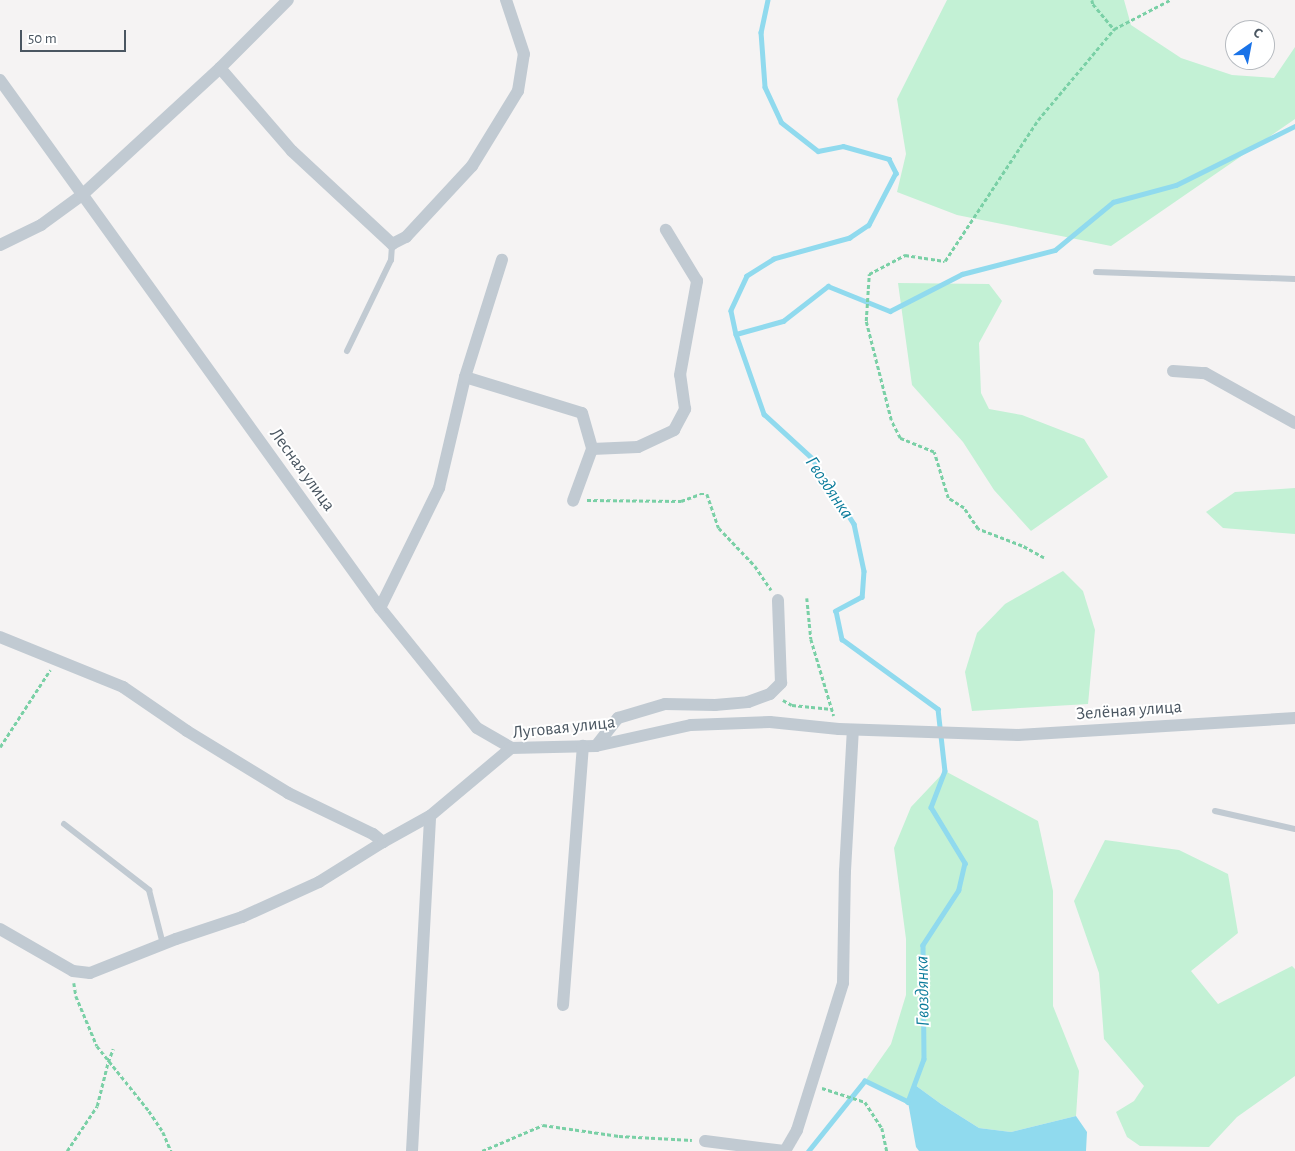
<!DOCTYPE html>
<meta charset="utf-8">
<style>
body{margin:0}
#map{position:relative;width:1295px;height:1151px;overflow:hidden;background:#f5f3f3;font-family:"Alegreya Sans",sans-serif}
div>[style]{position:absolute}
.green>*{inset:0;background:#c3f1d5}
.water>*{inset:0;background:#90daee}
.stream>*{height:4.5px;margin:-2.25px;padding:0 2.25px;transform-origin:2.25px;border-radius:2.25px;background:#90daee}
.path>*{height:2.5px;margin-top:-1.25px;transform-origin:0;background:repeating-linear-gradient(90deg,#7ad0a6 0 4px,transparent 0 6.5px)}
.service>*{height:6px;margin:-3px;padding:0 3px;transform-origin:3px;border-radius:3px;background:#c1cad2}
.minor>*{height:12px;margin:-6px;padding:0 6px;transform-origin:6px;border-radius:6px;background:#c1cad2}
span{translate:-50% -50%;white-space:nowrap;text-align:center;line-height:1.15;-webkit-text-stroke:4px #fff;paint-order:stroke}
.street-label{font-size:18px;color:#4a5661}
.water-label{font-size:19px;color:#0c7c9b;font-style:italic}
.north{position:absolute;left:1225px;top:20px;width:50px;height:50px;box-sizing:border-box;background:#fff;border:1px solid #b7bbc0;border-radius:50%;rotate:33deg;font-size:14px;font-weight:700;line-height:20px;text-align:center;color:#4a5661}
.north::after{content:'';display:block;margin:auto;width:18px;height:22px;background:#1a73e8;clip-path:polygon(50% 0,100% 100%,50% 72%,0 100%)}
.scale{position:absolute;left:20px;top:30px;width:106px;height:22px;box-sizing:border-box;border:2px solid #4a5661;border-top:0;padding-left:6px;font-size:15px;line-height:18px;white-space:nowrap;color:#4a5661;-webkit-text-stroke:4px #fff;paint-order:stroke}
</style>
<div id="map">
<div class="green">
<i style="clip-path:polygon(947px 0,1124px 0,1131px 25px,1181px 58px,1232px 75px,1274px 78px,1295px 47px,1295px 119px,1111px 246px,957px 215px,897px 192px,906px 154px,897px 99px)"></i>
<i style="clip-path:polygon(898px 283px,989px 284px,1002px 301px,979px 343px,981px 393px,989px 409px,1022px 415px,1084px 439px,1108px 477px,1031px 531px,994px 490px,963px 442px,912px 385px)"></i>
<i style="clip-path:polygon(1295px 488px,1295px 534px,1223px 528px,1206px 512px,1235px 492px)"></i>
<i style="clip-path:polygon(1063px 571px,1083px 591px,1095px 630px,1088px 704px,972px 711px,965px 672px,977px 633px,1005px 604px)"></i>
<i style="clip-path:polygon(945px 771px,1038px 821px,1053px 891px,1053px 1006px,1079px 1071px,1076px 1116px,1011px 1132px,979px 1128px,941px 1104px,915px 1085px,908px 1102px,865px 1081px,891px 1044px,906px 995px,906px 939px,894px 848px,911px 807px)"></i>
<i style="clip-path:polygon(1105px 840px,1179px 850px,1228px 874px,1238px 933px,1191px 971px,1218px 1004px,1292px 966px,1295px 969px,1295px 1076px,1237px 1117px,1209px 1147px,1140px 1146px,1127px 1137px,1116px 1112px,1134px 1101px,1144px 1086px,1104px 1039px,1099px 973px,1074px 901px)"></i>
</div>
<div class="water">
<i style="clip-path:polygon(915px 1085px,941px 1104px,979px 1128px,1011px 1132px,1076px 1116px,1087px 1132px,1086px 1151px,919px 1151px,916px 1147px,908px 1102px)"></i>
</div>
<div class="stream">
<i style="left:768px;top:0;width:33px;rotate:102deg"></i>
<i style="left:761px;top:32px;width:55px;rotate:85.8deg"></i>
<i style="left:765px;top:87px;width:38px;rotate:65deg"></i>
<i style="left:781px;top:122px;width:47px;rotate:38.1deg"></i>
<i style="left:818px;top:151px;width:25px;rotate:-11deg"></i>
<i style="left:843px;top:146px;width:48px;rotate:15.8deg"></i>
<i style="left:889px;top:159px;width:16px;rotate:63deg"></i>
<i style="left:896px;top:173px;width:59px;rotate:117.4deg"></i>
<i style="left:869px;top:225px;width:23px;rotate:146deg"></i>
<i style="left:850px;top:238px;width:79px;rotate:164.6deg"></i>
<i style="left:774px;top:259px;width:32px;rotate:148deg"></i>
<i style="left:747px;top:276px;width:38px;rotate:115deg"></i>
<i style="left:731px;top:311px;width:24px;rotate:78deg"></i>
<i style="left:736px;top:334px;width:85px;rotate:70.7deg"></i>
<i style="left:764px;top:414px;width:65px;rotate:42.5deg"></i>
<i style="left:812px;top:458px;width:78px;rotate:57.5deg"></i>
<i style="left:854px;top:524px;width:48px;rotate:78deg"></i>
<i style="left:864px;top:571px;width:26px;rotate:94deg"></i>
<i style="left:862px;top:597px;width:30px;rotate:152deg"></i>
<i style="left:836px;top:611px;width:29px;rotate:78deg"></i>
<i style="left:842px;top:639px;width:119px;rotate:36.1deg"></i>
<i style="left:938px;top:709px;width:62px;rotate:83.6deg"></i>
<i style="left:945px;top:771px;width:39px;rotate:111deg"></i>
<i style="left:931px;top:807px;width:66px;rotate:58.7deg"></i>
<i style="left:965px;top:863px;width:28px;rotate:103deg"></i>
<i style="left:959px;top:890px;width:66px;rotate:123.2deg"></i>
<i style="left:923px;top:945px;width:114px;rotate:89.5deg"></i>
<i style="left:924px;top:1059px;width:46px;rotate:110.4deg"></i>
<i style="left:908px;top:1102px;width:48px;rotate:-154deg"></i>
<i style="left:865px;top:1081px;width:90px;rotate:128.7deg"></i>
<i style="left:736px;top:334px;width:49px;rotate:-15.5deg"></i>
<i style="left:783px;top:321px;width:57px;rotate:-37.9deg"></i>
<i style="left:828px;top:286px;width:67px;rotate:22deg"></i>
<i style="left:890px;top:311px;width:81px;rotate:-27.2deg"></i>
<i style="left:962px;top:274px;width:96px;rotate:-14.5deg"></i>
<i style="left:1055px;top:250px;width:75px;rotate:-39.6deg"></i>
<i style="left:1113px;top:202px;width:65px;rotate:-15.1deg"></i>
<i style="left:1176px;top:185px;width:133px;rotate:-26.4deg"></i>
</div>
<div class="path">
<i style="left:1092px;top:0;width:4px;rotate:76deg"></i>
<i style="left:1093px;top:4px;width:33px;rotate:50deg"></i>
<i style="left:587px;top:500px;width:94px;rotate:0.6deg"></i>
<i style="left:681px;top:501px;width:20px;rotate:-20deg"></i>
<i style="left:700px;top:494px;width:7px"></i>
<i style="left:707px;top:494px;width:36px;rotate:71deg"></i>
<i style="left:719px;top:528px;width:52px;rotate:46.5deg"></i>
<i style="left:755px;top:566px;width:29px;rotate:56deg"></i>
<i style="left:1044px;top:558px;width:25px;rotate:-151deg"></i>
<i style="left:1022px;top:546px;width:47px;rotate:-158.9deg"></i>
<i style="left:978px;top:529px;width:25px;rotate:-124deg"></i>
<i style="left:964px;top:508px;width:19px;rotate:-148deg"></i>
<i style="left:948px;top:498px;width:48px;rotate:-106.9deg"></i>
<i style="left:934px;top:452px;width:37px;rotate:-158deg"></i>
<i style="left:900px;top:438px;width:20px;rotate:-117deg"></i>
<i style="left:891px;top:420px;width:102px;rotate:-104.2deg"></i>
<i style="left:866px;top:321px;width:47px;rotate:-86.3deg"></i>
<i style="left:869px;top:274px;width:41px;rotate:-27.8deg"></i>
<i style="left:905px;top:255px;width:40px;rotate:8.5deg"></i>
<i style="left:945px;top:261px;width:169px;rotate:-56.6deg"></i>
<i style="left:1038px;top:120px;width:119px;rotate:-50.1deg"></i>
<i style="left:1114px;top:29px;width:63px;rotate:-27.4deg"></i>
<i style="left:807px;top:598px;width:41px;rotate:84.4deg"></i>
<i style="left:811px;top:639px;width:80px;rotate:73.4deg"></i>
<i style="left:783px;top:700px;width:10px;rotate:29deg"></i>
<i style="left:792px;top:705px;width:40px;rotate:5.7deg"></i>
<i style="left:0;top:747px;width:92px;rotate:-57deg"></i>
<i style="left:74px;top:983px;width:13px;rotate:81deg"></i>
<i style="left:76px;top:996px;width:54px;rotate:67.2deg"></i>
<i style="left:97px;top:1046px;width:83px;rotate:51.3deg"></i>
<i style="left:149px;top:1111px;width:25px;rotate:56deg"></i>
<i style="left:163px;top:1132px;width:21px;rotate:67deg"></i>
<i style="left:822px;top:1088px;width:45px;rotate:18deg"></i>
<i style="left:865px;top:1102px;width:31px;rotate:57deg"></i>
<i style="left:882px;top:1128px;width:24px;rotate:78deg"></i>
<i style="left:67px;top:1151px;width:54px;rotate:-56.3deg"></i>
<i style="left:97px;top:1106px;width:45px;rotate:-76deg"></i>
<i style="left:108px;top:1062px;width:14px;rotate:-69deg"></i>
<i style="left:482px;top:1151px;width:66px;rotate:-23.1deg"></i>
<i style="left:543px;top:1125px;width:77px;rotate:8.2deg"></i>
<i style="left:619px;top:1136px;width:73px;rotate:3.1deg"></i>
</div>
<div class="service">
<i style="left:1096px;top:272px;width:199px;rotate:2deg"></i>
<i style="left:347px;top:351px;width:101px;rotate:-64.2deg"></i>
<i style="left:391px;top:260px;width:16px;rotate:-86deg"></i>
<i style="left:1215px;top:811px;width:82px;rotate:12.7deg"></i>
<i style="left:64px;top:824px;width:108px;rotate:37.8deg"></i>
<i style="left:149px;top:890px;width:56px;rotate:75.5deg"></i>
</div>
<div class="minor">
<i style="left:220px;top:68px;width:110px;rotate:49.1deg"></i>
<i style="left:292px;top:151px;width:137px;rotate:42.9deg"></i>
<i style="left:392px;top:244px;width:16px;rotate:-27deg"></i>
<i style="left:406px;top:237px;width:97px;rotate:-47.1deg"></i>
<i style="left:472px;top:166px;width:88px;rotate:-58.5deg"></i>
<i style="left:518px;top:91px;width:37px;rotate:-81deg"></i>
<i style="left:524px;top:54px;width:57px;rotate:-108.4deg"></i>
<i style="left:0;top:80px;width:651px;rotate:54.26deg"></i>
<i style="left:380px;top:608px;width:154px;rotate:51.1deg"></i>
<i style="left:477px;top:728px;width:39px;rotate:30deg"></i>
<i style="left:0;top:245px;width:46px;rotate:-26deg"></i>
<i style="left:41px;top:225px;width:51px;rotate:-36.2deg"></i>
<i style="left:82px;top:195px;width:188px;rotate:-42.6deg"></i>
<i style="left:220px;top:68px;width:96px;rotate:-45deg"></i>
<i style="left:1173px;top:371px;width:32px;rotate:4deg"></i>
<i style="left:1205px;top:373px;width:103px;rotate:29.1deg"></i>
<i style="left:465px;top:377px;width:122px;rotate:17.1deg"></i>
<i style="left:582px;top:413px;width:37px;rotate:74deg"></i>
<i style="left:592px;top:449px;width:55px;rotate:110.1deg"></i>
<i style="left:592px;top:449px;width:46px;rotate:-2.5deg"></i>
<i style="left:638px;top:447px;width:40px;rotate:-25deg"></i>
<i style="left:674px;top:430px;width:24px;rotate:-62deg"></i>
<i style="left:685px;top:409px;width:34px;rotate:-98deg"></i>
<i style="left:680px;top:375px;width:96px;rotate:-79.7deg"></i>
<i style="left:697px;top:281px;width:60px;rotate:-121.3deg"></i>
<i style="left:380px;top:608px;width:134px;rotate:-63.8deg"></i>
<i style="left:439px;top:488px;width:114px;rotate:-76.8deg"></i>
<i style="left:465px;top:377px;width:123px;rotate:-72.5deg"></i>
<i style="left:0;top:637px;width:133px;rotate:22.1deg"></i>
<i style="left:123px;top:687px;width:78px;rotate:34.5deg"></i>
<i style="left:187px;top:731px;width:119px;rotate:31.5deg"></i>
<i style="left:288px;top:793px;width:94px;rotate:25.8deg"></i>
<i style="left:373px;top:834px;width:13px;rotate:39deg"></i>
<i style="left:596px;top:746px;width:36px;rotate:-52deg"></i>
<i style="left:618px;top:718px;width:49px;rotate:-16.6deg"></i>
<i style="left:665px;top:704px;width:50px;rotate:1.1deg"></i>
<i style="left:715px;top:705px;width:33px;rotate:-5deg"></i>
<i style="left:748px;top:702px;width:23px;rotate:-20deg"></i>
<i style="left:770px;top:694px;width:16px;rotate:-45deg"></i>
<i style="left:781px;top:683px;width:83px;rotate:-92.1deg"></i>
<i style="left:0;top:929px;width:84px;rotate:29.9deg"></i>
<i style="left:73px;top:971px;width:17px;rotate:7deg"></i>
<i style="left:90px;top:973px;width:92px;rotate:-21.6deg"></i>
<i style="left:176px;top:939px;width:70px;rotate:-18.4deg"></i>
<i style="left:242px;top:917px;width:85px;rotate:-24.4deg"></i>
<i style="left:319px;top:882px;width:75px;rotate:-32deg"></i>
<i style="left:383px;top:842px;width:54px;rotate:-29deg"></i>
<i style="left:430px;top:816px;width:106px;rotate:-40deg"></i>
<i style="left:511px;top:748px;width:85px;rotate:-1.3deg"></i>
<i style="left:596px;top:746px;width:97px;rotate:-12.5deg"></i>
<i style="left:691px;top:725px;width:79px;rotate:-2.2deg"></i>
<i style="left:770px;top:722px;width:69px;rotate:5.8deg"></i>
<i style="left:839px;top:729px;width:179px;rotate:1.9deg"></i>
<i style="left:1018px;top:735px;width:278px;rotate:-3.5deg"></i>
<i style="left:563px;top:1005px;width:260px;rotate:-85.6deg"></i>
<i style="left:705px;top:1141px;width:80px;rotate:7.2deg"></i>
<i style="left:412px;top:1151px;width:335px;rotate:-86.9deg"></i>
<i style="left:785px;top:1151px;width:24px;rotate:-60deg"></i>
<i style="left:797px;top:1130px;width:154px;rotate:-72.6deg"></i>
<i style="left:843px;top:983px;width:112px;rotate:-89deg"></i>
<i style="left:845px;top:871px;width:141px;rotate:-86.8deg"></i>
</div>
<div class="street-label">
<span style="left:302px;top:470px;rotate:54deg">Лесная улица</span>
<span style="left:1129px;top:711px;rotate:-4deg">Зелёная улица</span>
<span style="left:564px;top:728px;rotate:-6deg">Луговая улица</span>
</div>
<div class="water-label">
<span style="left:829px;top:488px;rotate:56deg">Гвоздянка</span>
<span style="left:923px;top:991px;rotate:-91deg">Гвоздянка</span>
</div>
<div class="north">С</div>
<div class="scale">50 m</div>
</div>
